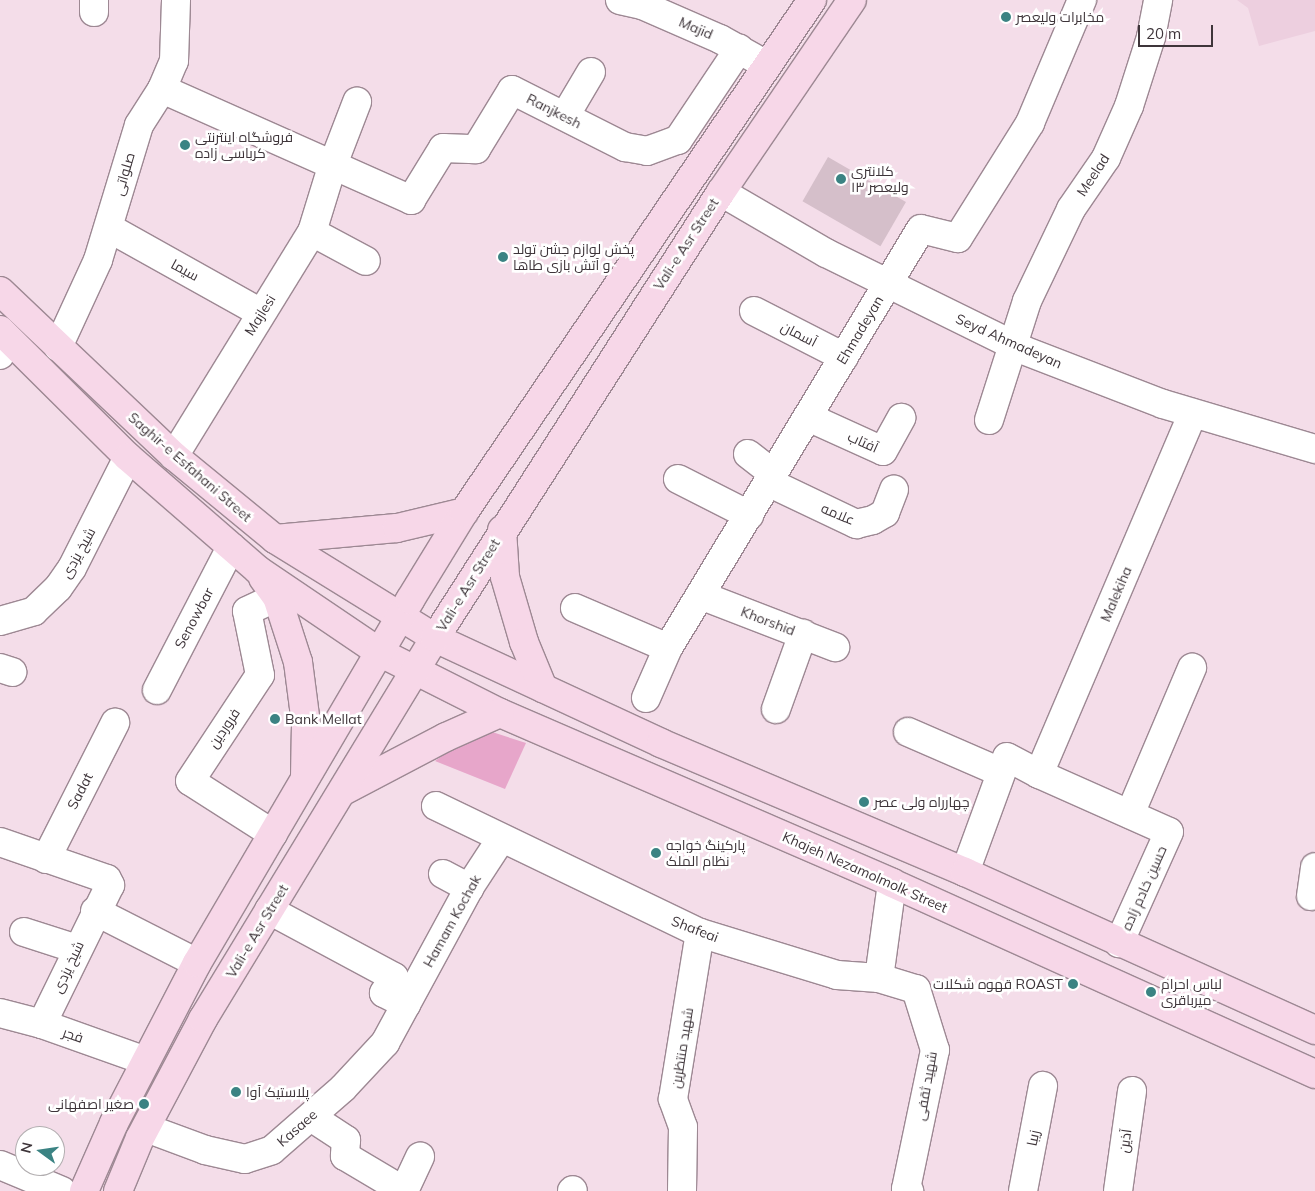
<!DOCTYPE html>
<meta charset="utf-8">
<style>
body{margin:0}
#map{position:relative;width:1315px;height:1191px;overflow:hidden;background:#f4dde9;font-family:Mulish,Cairo,sans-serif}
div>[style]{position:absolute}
.built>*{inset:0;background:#edcfdf}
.green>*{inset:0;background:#e7a6ca}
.building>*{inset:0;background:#d5bfca;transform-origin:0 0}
.roads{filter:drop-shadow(1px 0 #9d8893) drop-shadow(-1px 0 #9d8893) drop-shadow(0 1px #9d8893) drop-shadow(0 -1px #9d8893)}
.minor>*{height:28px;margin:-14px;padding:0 14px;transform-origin:14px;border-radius:14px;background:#fff}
.major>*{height:28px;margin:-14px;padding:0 14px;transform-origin:14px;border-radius:14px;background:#f7d7e8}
.dots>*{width:14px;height:14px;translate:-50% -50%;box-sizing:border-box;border:2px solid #fff;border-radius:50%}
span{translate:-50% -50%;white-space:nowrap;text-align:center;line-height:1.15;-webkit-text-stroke:5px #fff;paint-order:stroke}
.poi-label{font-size:14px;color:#3e353a}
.left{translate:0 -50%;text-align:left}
.right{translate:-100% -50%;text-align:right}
.street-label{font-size:14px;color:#3e353a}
.north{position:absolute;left:15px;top:1126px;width:50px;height:50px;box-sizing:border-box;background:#fff;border:1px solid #b2aeb0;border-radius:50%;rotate:284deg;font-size:14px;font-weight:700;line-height:20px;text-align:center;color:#3e353a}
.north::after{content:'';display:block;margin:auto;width:18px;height:22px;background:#3b8383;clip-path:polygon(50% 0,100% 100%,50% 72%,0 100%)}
.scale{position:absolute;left:1138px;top:25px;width:75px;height:22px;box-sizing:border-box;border:2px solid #3e353a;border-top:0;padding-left:6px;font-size:15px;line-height:18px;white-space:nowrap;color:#3e353a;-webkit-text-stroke:4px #fff;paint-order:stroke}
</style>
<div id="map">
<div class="built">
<i style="clip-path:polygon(1237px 0,1315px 0,1315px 31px,1259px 46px,1248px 8px)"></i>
</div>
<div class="green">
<i style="clip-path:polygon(486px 730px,526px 743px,505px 789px,435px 761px,458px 744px)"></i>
</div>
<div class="building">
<i style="left:828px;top:157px;width:90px;height:51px;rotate:30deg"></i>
</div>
<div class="roads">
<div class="minor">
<i style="left:94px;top:0;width:12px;rotate:90deg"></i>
<i style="left:620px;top:0;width:23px;rotate:13deg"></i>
<i style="left:642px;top:5px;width:85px;rotate:23.6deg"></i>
<i style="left:720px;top:39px;width:39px;rotate:29deg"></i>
<i style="left:162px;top:89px;width:273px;rotate:24deg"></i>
<i style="left:411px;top:200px;width:61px;rotate:-58.4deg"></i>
<i style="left:443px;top:148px;width:33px;rotate:2deg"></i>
<i style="left:476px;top:149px;width:69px;rotate:-58.6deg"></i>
<i style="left:512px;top:90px;width:127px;rotate:26.8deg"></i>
<i style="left:625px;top:147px;width:22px;rotate:10deg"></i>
<i style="left:647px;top:151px;width:33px;rotate:-20deg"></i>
<i style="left:678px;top:140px;width:110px;rotate:-56.2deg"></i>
<i style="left:565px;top:116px;width:51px;rotate:-59.4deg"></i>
<i style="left:721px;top:192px;width:121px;rotate:30.2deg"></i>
<i style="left:826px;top:253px;width:220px;rotate:26.2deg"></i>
<i style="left:1023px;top:350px;width:150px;rotate:21.1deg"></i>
<i style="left:1163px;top:404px;width:159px;rotate:16.5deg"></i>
<i style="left:109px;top:228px;width:174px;rotate:29.2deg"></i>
<i style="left:312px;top:232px;width:61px;rotate:28.2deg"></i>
<i style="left:754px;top:311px;width:101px;rotate:27.1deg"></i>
<i style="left:58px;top:347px;width:96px;rotate:-65.3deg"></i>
<i style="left:98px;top:260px;width:141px;rotate:-73.1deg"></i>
<i style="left:139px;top:125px;width:43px;rotate:-57.4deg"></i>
<i style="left:162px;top:89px;width:30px;rotate:-67deg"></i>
<i style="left:174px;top:61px;width:61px;rotate:-88.1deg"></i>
<i style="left:0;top:355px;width:18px;rotate:-63deg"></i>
<i style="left:808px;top:417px;width:82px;rotate:24.4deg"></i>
<i style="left:883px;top:451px;width:38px;rotate:-61deg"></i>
<i style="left:989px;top:420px;width:125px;rotate:-72.3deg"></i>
<i style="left:1027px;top:301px;width:102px;rotate:-64.4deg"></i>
<i style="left:1071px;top:209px;width:62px;rotate:-55.5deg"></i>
<i style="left:1106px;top:158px;width:57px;rotate:-66.1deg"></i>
<i style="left:1129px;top:106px;width:72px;rotate:-72.3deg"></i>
<i style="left:1151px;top:37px;width:38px;rotate:-79deg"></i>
<i style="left:748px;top:454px;width:33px;rotate:38deg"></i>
<i style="left:174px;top:456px;width:263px;rotate:-58.4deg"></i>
<i style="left:312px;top:232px;width:68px;rotate:-72.9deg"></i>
<i style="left:332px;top:167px;width:70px;rotate:-69deg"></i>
<i style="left:678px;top:479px;width:80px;rotate:26.9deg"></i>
<i style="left:768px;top:482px;width:98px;rotate:25.5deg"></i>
<i style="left:856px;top:524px;width:17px;rotate:-13deg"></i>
<i style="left:873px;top:520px;width:14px;rotate:-30deg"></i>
<i style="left:885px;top:513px;width:25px;rotate:-69deg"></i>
<i style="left:700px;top:595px;width:145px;rotate:21.1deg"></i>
<i style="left:575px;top:608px;width:101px;rotate:23.3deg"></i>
<i style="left:0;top:621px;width:35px;rotate:-16deg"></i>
<i style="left:34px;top:611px;width:33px;rotate:-44deg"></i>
<i style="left:58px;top:588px;width:24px;rotate:-55deg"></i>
<i style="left:72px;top:568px;width:124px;rotate:-63.2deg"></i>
<i style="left:0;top:668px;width:13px;rotate:18deg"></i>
<i style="left:157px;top:690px;width:161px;rotate:-62.6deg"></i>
<i style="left:646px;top:698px;width:55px;rotate:-66.3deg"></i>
<i style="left:668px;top:648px;width:489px;rotate:-58.9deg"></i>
<i style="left:921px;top:229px;width:38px;rotate:14deg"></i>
<i style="left:958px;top:238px;width:136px;rotate:-57.9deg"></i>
<i style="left:1030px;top:123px;width:134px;rotate:-67.1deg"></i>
<i style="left:776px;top:709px;width:80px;rotate:-70.2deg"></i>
<i style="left:908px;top:732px;width:100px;rotate:23.5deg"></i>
<i style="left:1039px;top:774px;width:142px;rotate:24deg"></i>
<i style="left:1169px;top:832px;width:122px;rotate:114.2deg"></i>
<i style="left:436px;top:806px;width:293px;rotate:25.7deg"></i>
<i style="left:700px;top:933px;width:143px;rotate:17deg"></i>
<i style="left:837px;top:975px;width:42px;rotate:4.1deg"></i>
<i style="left:879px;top:978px;width:96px;rotate:-82.2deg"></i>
<i style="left:1130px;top:814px;width:159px;rotate:-67deg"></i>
<i style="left:273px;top:834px;width:98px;rotate:-147.4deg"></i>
<i style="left:190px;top:781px;width:127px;rotate:-56.6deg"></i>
<i style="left:260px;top:675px;width:65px;rotate:-101.5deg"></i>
<i style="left:247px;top:611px;width:33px;rotate:-25deg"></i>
<i style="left:0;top:842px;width:113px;rotate:19.1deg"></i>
<i style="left:107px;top:879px;width:7px;rotate:63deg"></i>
<i style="left:110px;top:885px;width:155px;rotate:116.1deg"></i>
<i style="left:46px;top:859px;width:153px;rotate:-63.1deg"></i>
<i style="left:965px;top:872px;width:122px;rotate:-69.9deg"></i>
<i style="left:1007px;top:757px;width:36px;rotate:28deg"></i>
<i style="left:1039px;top:774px;width:392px;rotate:-66.9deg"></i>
<i style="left:443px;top:874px;width:30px;rotate:28deg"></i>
<i style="left:1311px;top:896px;width:29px;rotate:-82deg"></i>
<i style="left:269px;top:910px;width:142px;rotate:28.2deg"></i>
<i style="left:394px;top:977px;width:19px;rotate:122deg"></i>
<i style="left:384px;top:993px;width:25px;rotate:27deg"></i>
<i style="left:95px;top:911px;width:114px;rotate:27deg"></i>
<i style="left:24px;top:932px;width:56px;rotate:17.8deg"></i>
<i style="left:879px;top:978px;width:39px;rotate:17deg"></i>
<i style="left:916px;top:989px;width:64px;rotate:72.7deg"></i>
<i style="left:935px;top:1050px;width:142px;rotate:101.8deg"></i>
<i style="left:906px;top:1189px;width:4px;rotate:34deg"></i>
<i style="left:0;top:1013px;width:43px;rotate:14.7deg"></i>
<i style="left:42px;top:1024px;width:110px;rotate:19.6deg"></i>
<i style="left:311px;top:1117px;width:42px;rotate:33.3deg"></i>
<i style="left:346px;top:1140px;width:16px;rotate:94deg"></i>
<i style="left:345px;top:1156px;width:69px;rotate:30.7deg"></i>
<i style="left:404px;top:1191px;width:38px;rotate:-65deg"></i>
<i style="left:146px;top:1128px;width:63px;rotate:20.4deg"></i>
<i style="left:205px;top:1150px;width:41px;rotate:12.7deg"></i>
<i style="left:245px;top:1159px;width:28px;rotate:-18deg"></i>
<i style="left:272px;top:1150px;width:94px;rotate:-41.1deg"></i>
<i style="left:343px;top:1088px;width:62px;rotate:-47deg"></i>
<i style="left:385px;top:1043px;width:176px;rotate:-61.5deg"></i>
<i style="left:469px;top:888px;width:59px;rotate:-56.9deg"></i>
<i style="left:0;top:1165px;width:67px;rotate:22.8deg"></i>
<i style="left:572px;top:1191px;width:1px;rotate:-45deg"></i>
<i style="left:682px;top:1191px;width:64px;rotate:-89.1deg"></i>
<i style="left:683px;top:1127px;width:30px;rotate:-110deg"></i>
<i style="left:673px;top:1099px;width:168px;rotate:-80.8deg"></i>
<i style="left:1023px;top:1191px;width:107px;rotate:-79.2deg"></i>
<i style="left:1118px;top:1191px;width:101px;rotate:-82deg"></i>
</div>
<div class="major">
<i style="left:0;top:291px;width:240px;rotate:43.5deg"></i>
<i style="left:174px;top:456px;width:131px;rotate:39.4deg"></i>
<i style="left:275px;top:539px;width:188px;rotate:31.7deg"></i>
<i style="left:435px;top:638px;width:249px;rotate:24.9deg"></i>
<i style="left:661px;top:743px;width:330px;rotate:23deg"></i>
<i style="left:965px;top:872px;width:384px;rotate:24.3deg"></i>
<i style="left:0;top:330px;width:180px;rotate:44.8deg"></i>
<i style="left:128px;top:457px;width:172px;rotate:41deg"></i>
<i style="left:258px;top:570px;width:146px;rotate:34.1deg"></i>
<i style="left:379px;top:652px;width:136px;rotate:26.8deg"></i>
<i style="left:500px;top:713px;width:427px;rotate:23.4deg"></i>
<i style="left:892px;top:883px;width:464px;rotate:24.3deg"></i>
<i style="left:502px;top:530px;width:47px;rotate:86.3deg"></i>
<i style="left:505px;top:577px;width:68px;rotate:73.7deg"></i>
<i style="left:524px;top:642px;width:50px;rotate:67.6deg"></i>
<i style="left:275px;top:539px;width:122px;rotate:-5.2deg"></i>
<i style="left:397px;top:528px;width:69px;rotate:-13.4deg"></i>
<i style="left:263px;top:578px;width:24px;rotate:54deg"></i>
<i style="left:277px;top:597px;width:68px;rotate:72.1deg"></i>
<i style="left:298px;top:662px;width:63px;rotate:82.6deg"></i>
<i style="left:306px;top:724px;width:53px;rotate:91.1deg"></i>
<i style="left:343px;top:791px;width:116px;rotate:-27.7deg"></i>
<i style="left:446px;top:737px;width:59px;rotate:-24deg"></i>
<i style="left:84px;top:1191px;width:74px;rotate:-66.2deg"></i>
<i style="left:114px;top:1123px;width:180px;rotate:-62.6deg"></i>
<i style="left:197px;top:963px;width:421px;rotate:-59.6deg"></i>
<i style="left:410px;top:600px;width:103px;rotate:-58.5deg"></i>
<i style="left:464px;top:512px;width:619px;rotate:-55.8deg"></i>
<i style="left:118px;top:1191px;width:57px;rotate:-67.5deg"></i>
<i style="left:140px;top:1138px;width:135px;rotate:-62.1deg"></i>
<i style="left:203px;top:1019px;width:446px;rotate:-58.7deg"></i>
<i style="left:435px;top:638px;width:530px;rotate:-57.33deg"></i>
<i style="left:721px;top:192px;width:232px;rotate:-55.7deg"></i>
</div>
</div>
<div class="dots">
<i style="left:1006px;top:17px;background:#3b8383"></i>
<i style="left:185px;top:145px;background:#3b8383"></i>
<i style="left:841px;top:179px;background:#3b8383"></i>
<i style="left:503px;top:257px;background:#3b8383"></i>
<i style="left:275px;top:719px;background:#3b8383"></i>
<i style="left:864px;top:802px;background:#3b8383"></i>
<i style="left:656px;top:853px;background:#3b8383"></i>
<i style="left:1073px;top:984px;background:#3b8383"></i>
<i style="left:1151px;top:992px;background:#3b8383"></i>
<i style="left:236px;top:1092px;background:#3b8383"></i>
<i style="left:144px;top:1104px;background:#3b8383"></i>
</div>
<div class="poi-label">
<span class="left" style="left:1016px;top:17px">مخابرات ولیعصر</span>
<span class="left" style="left:195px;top:145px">فروشگاه اینترنتی<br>کرباسی زاده</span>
<span class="left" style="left:851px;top:179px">کلانتری<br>۱۳ ولیعصر</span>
<span class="left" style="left:513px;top:257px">پخش لوازم جشن تولد<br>و آتش بازی طاها</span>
<span class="left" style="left:285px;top:719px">Bank Mellat</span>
<span class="left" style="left:874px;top:802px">چهارراه ولی عصر</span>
<span class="left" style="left:666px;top:853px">پارکینگ خواجه<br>نظام الملک</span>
<span class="right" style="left:1063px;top:984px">قهوه شکلات ROAST</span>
<span class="left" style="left:1161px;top:992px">لباس احرام<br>میرباقری</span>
<span class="left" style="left:246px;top:1092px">پلاستیک آوا</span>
<span class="right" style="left:134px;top:1104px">صغیر اصفهانی</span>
</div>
<div class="street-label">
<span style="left:696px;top:28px;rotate:23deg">Majid</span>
<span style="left:554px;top:111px;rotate:27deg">Ranjkesh</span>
<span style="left:124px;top:174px;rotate:-74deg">صلواتی</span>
<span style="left:1093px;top:175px;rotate:-57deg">Meelad</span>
<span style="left:686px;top:244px;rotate:-57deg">Vali-e Asr Street</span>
<span style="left:185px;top:270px;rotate:29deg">سیما</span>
<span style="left:260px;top:315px;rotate:-58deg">Majlesi</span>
<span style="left:860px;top:330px;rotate:-59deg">Ehmadeyan</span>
<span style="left:799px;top:334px;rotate:27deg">آسمان</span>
<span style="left:1009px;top:341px;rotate:24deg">Seyd Ahmadeyan</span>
<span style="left:863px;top:442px;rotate:24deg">آفتاب</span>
<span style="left:190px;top:467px;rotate:41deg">Saghir-e Esfahani Street</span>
<span style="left:838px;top:514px;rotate:23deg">علامه</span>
<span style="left:78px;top:553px;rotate:-61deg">شیخ یزدی</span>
<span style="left:468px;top:585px;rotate:-58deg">Vali-e Asr Street</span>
<span style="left:1116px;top:594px;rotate:-67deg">Malekiha</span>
<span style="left:194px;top:618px;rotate:-62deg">Senowbar</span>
<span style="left:768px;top:621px;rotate:21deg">Khorshid</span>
<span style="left:224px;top:728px;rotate:-56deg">فروردین</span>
<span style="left:80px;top:791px;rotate:-63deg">Sadat</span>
<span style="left:865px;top:872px;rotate:24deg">Khajeh Nezamolmolk Street</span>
<span style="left:1144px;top:888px;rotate:-66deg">حسین خادم زاده</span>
<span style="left:452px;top:921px;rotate:-61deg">Hamam Kochak</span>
<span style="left:695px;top:929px;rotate:21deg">Shafeai</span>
<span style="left:257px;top:931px;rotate:-59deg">Vali-e Asr Street</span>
<span style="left:68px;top:967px;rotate:-65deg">شیخ یزدی</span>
<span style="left:73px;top:1035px;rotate:19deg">فجر</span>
<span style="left:682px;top:1048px;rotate:-81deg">شهید منتظرین</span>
<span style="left:926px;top:1086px;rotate:-80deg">شهید ثقفی</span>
<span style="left:297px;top:1128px;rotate:-41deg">Kasaee</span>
<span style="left:1033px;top:1138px;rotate:-79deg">زیبا</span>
<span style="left:1125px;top:1141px;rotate:-82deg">آذین</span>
</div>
<div class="north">N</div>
<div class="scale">20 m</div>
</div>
